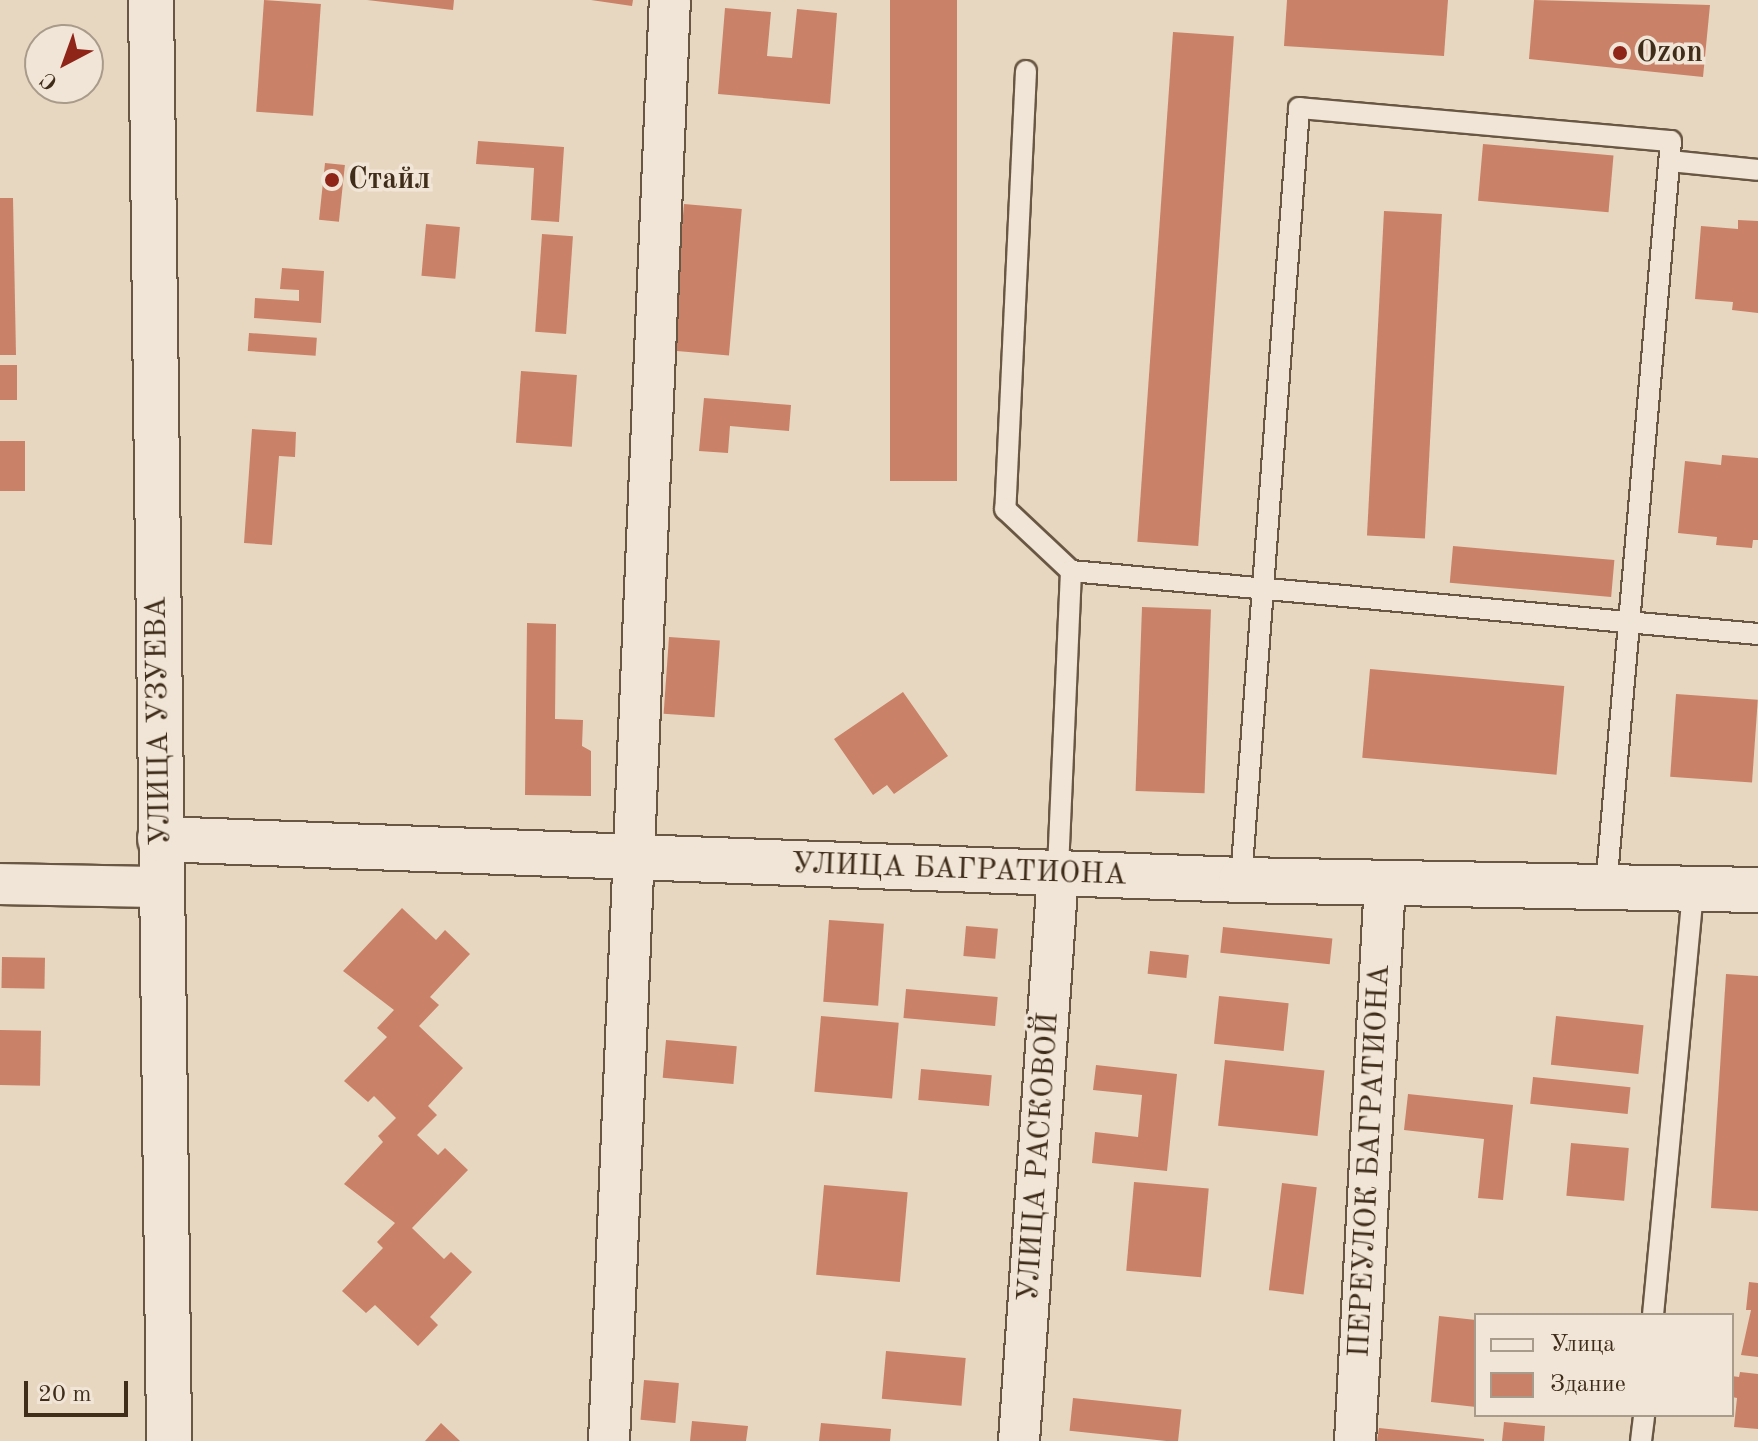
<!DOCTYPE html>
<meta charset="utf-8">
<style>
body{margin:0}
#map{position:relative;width:1758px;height:1441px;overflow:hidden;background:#e8d7c0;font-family:"Old Standard TT",serif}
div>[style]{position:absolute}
.building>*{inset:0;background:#c98168;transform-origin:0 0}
.roads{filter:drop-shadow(2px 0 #695743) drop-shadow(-2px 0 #695743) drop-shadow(0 2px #695743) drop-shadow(0 -2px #695743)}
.lane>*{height:20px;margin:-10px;padding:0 10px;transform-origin:10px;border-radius:10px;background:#f0e5d6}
.street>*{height:40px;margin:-20px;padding:0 20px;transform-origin:20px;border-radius:20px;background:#f0e5d6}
.secondary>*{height:44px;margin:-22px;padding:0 22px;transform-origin:22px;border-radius:22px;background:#f0e5d6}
.dots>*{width:22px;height:22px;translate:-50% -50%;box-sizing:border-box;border:4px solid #f0e5d6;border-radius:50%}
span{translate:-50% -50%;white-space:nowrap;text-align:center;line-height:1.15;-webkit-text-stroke:7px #f0e5d6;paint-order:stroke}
.poi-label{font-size:30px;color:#3f2c19;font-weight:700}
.left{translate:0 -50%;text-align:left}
.street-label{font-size:30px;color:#3f2c19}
.legend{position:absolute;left:1474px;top:1313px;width:260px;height:104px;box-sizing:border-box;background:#f0e5d6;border:2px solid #a99b8a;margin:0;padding:10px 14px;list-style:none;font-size:24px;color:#3f2c19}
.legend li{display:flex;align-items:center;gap:16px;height:40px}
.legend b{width:40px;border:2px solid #a99b8a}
.north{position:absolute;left:24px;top:24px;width:80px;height:80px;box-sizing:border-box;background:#f0e5d6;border:2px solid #a99b8a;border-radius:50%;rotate:221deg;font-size:22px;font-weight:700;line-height:32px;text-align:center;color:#3f2c19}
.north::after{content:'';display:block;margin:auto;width:28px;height:36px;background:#8f2418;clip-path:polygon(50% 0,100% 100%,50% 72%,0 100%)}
.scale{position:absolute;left:24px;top:1381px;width:104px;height:36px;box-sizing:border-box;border:4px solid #3f2c19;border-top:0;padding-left:10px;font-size:24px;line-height:28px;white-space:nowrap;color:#3f2c19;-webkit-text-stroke:6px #f0e5d6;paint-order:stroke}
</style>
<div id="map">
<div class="building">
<i style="left:264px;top:0;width:57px;height:112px;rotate:4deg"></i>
<i style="clip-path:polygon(367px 0,454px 0,453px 10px)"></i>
<i style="clip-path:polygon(591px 0,633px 0,632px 6px)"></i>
<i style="left:890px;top:0;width:67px;height:481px"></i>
<i style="clip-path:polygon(1287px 0,1448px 0,1444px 56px,1284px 46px)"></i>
<i style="clip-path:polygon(1534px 0,1710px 5px,1703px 77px,1529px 59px)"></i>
<i style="clip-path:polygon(725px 8px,771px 12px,767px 56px,792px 58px,797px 9px,837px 13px,830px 104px,718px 94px)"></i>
<i style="left:1173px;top:32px;width:61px;height:511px;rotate:4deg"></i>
<i style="clip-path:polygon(478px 141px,564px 147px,559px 222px,531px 220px,534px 168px,476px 164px)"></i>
<i style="left:1483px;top:144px;width:131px;height:57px;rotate:5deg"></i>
<i style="left:325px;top:163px;width:20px;height:57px;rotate:6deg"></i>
<i style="clip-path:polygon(0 198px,13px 198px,16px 355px,0 355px)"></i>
<i style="left:684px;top:204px;width:58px;height:147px;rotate:5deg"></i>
<i style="left:1384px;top:211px;width:58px;height:325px;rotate:3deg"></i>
<i style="clip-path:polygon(1738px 220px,1758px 221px,1758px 313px,1732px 310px,1733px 302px,1695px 299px,1701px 226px,1738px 229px)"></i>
<i style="left:426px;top:224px;width:34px;height:52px;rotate:5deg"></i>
<i style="left:542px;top:234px;width:31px;height:98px;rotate:4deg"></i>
<i style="clip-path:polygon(282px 268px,324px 271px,321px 323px,254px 318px,255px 298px,299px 301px,299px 290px,280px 289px)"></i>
<i style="left:249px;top:333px;width:68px;height:18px;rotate:4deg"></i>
<i style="left:0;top:365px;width:17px;height:35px"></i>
<i style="left:521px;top:371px;width:56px;height:72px;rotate:4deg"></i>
<i style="clip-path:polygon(704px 398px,791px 405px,789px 431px,730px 426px,728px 453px,699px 451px)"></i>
<i style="clip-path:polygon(252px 429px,296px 432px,295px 457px,279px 456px,272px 545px,244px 543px)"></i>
<i style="left:0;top:441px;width:25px;height:50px"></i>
<i style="clip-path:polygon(1722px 455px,1758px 458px,1758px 540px,1753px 540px,1752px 548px,1716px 545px,1717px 537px,1678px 533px,1685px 461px,1721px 465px)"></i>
<i style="left:1453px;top:546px;width:162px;height:37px;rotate:5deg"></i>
<i style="left:1142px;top:607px;width:69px;height:184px;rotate:2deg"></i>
<i style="clip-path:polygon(527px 623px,556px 624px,555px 719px,583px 720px,582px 746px,591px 751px,591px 796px,525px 795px)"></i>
<i style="left:669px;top:637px;width:51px;height:77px;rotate:4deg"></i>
<i style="left:1370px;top:669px;width:195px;height:89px;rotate:5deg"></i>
<i style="clip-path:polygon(903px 692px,948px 756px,894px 794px,887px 785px,873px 795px,834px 739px)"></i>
<i style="left:1676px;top:694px;width:82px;height:83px;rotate:4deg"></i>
<i style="clip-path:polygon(402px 908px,436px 940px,445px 930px,470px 954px,430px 997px,439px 1005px,419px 1026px,463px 1068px,428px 1106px,437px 1115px,417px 1135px,438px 1155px,445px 1148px,468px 1170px,412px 1228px,444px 1259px,451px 1252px,472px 1272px,430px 1317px,438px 1325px,418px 1346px,375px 1305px,366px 1313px,342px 1291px,383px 1248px,377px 1242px,395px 1223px,344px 1184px,383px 1142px,378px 1136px,396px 1118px,374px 1096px,368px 1102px,344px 1081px,387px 1037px,377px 1028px,394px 1010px,343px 971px)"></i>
<i style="left:829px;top:920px;width:55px;height:82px;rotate:4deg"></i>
<i style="left:966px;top:926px;width:32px;height:30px;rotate:5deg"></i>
<i style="left:1223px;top:927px;width:110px;height:26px;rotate:6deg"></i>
<i style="left:1150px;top:951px;width:39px;height:23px;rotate:6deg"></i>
<i style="left:2px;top:957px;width:43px;height:31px;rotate:1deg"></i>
<i style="clip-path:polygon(1726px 974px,1758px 976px,1758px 1211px,1711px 1208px)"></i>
<i style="left:906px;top:989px;width:92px;height:29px;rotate:5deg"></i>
<i style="left:1219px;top:996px;width:70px;height:48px;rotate:6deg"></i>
<i style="left:821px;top:1016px;width:78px;height:76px;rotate:5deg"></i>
<i style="left:1556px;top:1016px;width:88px;height:49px;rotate:6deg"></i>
<i style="left:0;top:1030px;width:41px;height:55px;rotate:1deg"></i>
<i style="left:666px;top:1040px;width:71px;height:38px;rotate:5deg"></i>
<i style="left:1225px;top:1060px;width:100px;height:66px;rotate:6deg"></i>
<i style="clip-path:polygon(1096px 1065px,1177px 1074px,1167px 1171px,1092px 1163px,1095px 1132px,1138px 1137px,1142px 1095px,1093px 1090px)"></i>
<i style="left:921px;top:1069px;width:71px;height:31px;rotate:5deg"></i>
<i style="left:1533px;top:1077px;width:98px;height:27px;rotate:6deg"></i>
<i style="clip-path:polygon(1408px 1094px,1513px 1105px,1503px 1200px,1478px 1198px,1484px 1139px,1404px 1130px)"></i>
<i style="left:1571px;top:1143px;width:58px;height:53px;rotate:5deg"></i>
<i style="left:1134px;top:1182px;width:75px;height:89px;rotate:5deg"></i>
<i style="left:1282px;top:1183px;width:35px;height:108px;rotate:7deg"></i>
<i style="left:824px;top:1185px;width:84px;height:90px;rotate:5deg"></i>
<i style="clip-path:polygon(1749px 1282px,1758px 1283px,1758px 1357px,1741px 1355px,1751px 1310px,1746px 1310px)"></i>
<i style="clip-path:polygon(1439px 1316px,1476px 1320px,1476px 1407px,1431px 1402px)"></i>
<i style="left:886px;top:1351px;width:80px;height:48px;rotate:5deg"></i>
<i style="clip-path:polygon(1740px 1372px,1758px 1374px,1758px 1429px,1734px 1427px,1737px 1398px,1732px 1397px,1732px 1376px,1739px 1377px)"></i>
<i style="left:644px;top:1380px;width:35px;height:40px;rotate:5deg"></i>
<i style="left:1073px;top:1398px;width:109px;height:33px;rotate:6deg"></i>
<i style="clip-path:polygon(692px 1421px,748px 1426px,746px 1441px,690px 1441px)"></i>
<i style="clip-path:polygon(1504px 1422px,1545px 1426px,1544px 1441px,1502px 1441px)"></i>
<i style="clip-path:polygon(441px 1423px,460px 1441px,425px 1441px)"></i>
<i style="clip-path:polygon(821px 1423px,891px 1429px,890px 1441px,819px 1441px)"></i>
<i style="clip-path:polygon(1379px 1428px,1484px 1439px,1484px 1441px,1377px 1441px)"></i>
</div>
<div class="roads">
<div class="lane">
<i style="left:1026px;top:71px;width:439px;rotate:92.7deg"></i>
<i style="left:1005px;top:509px;width:91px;rotate:43.2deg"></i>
<i style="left:1071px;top:571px;width:302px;rotate:92.5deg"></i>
<i style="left:1670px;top:161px;width:88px;rotate:5.8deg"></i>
<i style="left:1071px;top:571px;width:690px;rotate:5.24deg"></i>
<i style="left:1241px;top:880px;width:774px;rotate:-85.7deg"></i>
<i style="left:1299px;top:108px;width:373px;rotate:5.1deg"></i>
<i style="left:1671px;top:141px;width:749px;rotate:94.98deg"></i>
<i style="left:1653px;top:1315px;width:429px;rotate:-84.6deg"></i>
<i style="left:1641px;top:1441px;width:26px;rotate:-83deg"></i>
</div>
<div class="street">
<i style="left:0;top:884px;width:160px;rotate:1.1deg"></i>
<i style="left:609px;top:1441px;width:1442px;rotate:-87.58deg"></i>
<i style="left:1019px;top:1441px;width:569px;rotate:-86.07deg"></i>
<i style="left:1355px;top:1441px;width:561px;rotate:-86.93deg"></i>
</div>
<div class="secondary">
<i style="left:151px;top:0;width:1441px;rotate:89.28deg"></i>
<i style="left:160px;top:839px;width:1082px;rotate:2.17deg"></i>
<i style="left:1241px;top:880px;width:517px;rotate:1.11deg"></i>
</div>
</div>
<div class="dots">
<i style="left:1620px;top:53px;background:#8f2418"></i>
<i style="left:332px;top:180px;background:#8f2418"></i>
</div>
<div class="poi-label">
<span class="left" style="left:1636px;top:53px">Ozon</span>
<span class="left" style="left:348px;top:180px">Стайл</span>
</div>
<div class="street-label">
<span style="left:159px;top:721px;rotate:-91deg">УЛИЦА УЗУЕВА</span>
<span style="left:959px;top:870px;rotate:2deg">УЛИЦА БАГРАТИОНА</span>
<span style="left:1039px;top:1157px;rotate:-86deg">УЛИЦА РАСКОВОЙ</span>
<span style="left:1370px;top:1161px;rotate:-87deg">ПЕРЕУЛОК БАГРАТИОНА</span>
</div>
<ul class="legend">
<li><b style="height:10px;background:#f0e5d6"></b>Улица</li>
<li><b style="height:22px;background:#c98168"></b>Здание</li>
</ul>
<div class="north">С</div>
<div class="scale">20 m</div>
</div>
